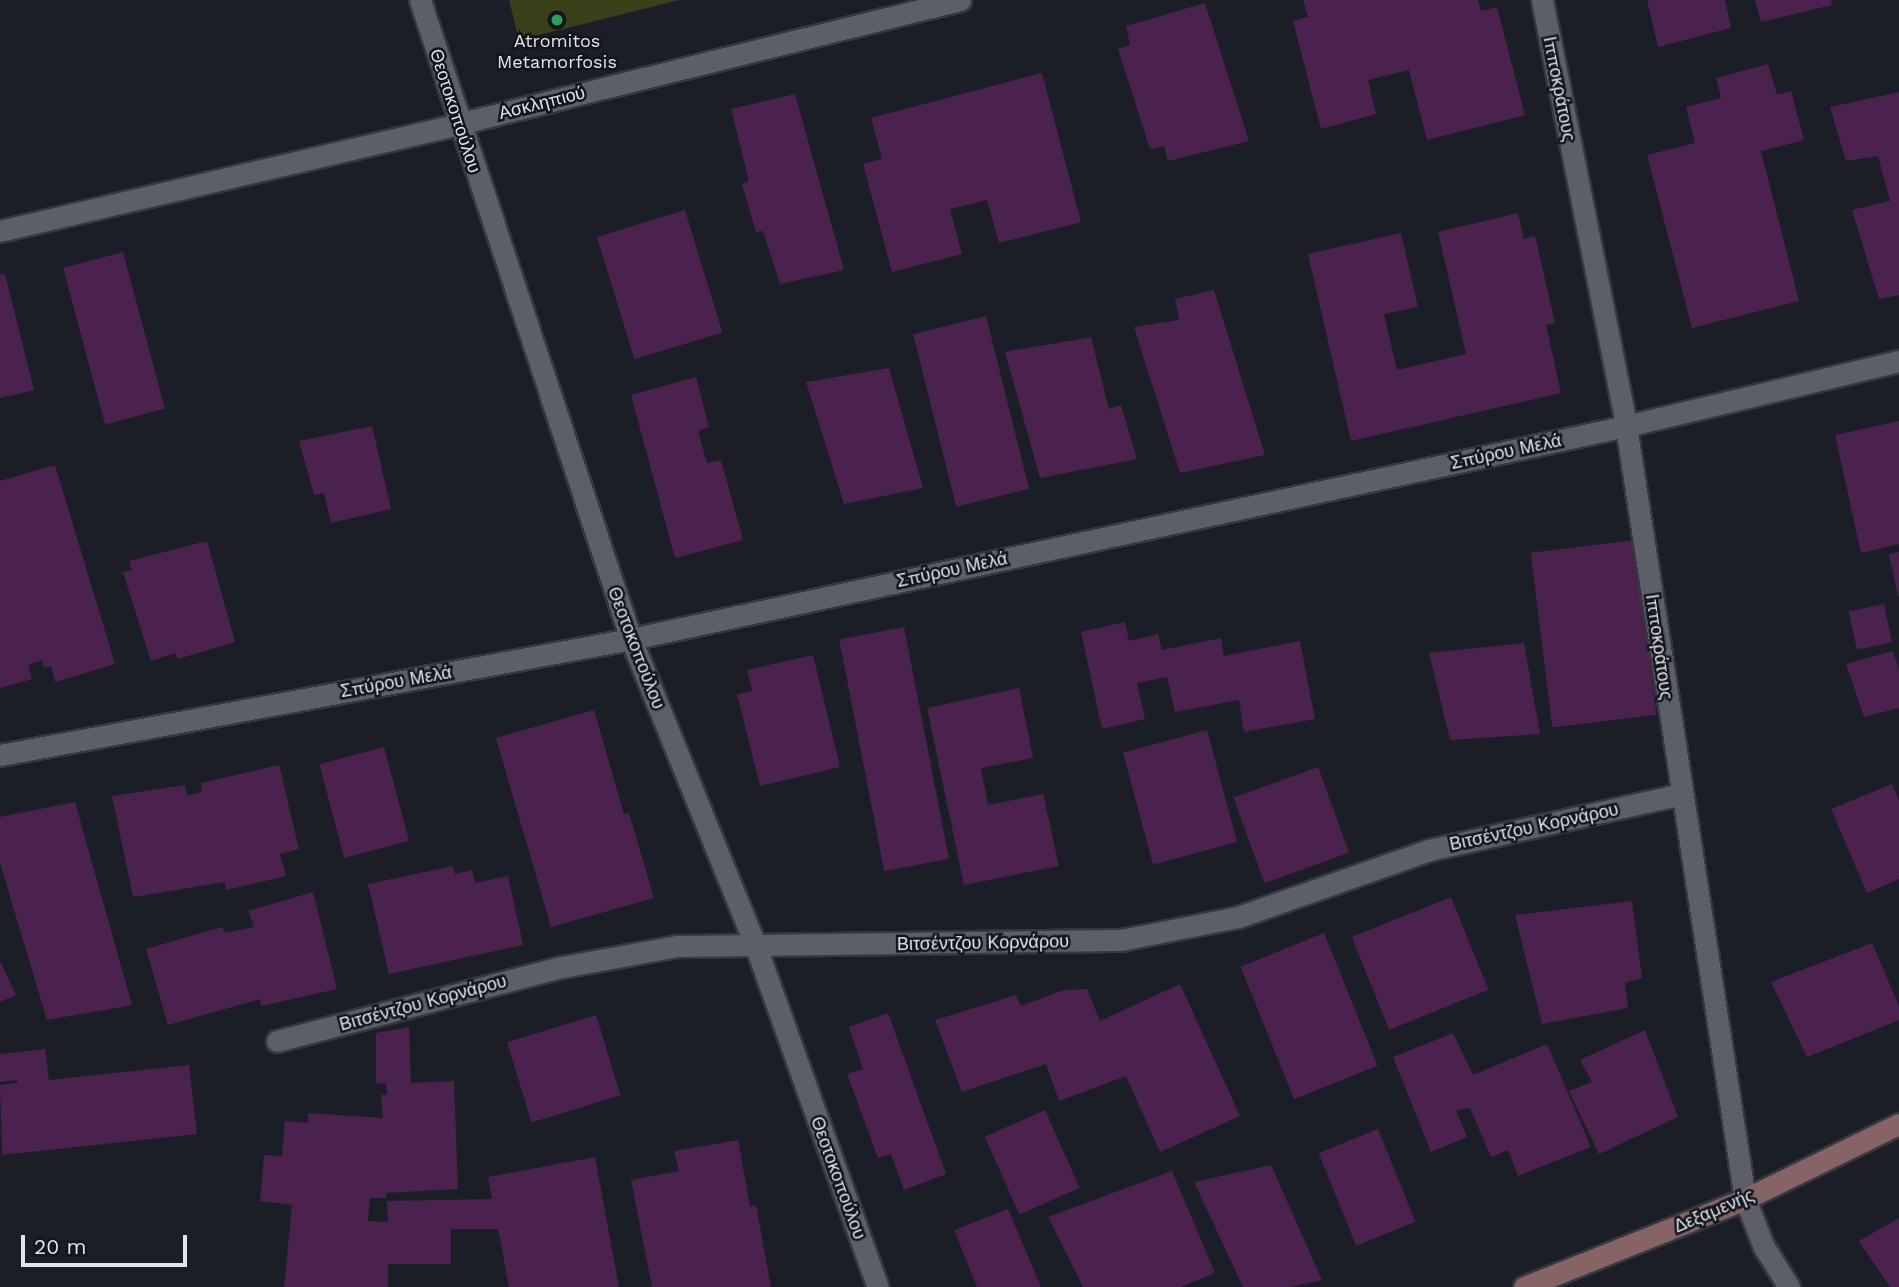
<!DOCTYPE html>
<meta charset="utf-8">
<style>
body{margin:0}
#map{position:relative;width:1899px;height:1287px;overflow:hidden;background:#1c1e27;font-family:"Work Sans",sans-serif}
div>[style]{position:absolute}
.green>*{inset:0;background:#3c401a}
.building>*{inset:0;background:#4b224d;transform-origin:0 0}
.roads{filter:drop-shadow(2px 0 #37383f) drop-shadow(-2px 0 #37383f) drop-shadow(0 2px #37383f) drop-shadow(0 -2px #37383f)}
.street>*{height:21px;margin:-10.5px;padding:0 10.5px;transform-origin:10.5px;border-radius:10.5px;background:#5c5e69}
.secondary>*{height:21px;margin:-10.5px;padding:0 10.5px;transform-origin:10.5px;border-radius:10.5px;background:#866365}
.dots>*{width:19px;height:19px;translate:-50% -50%;box-sizing:border-box;border:4px solid #13151d;border-radius:50%}
span{translate:-50% -50%;white-space:nowrap;text-align:center;line-height:1.15;-webkit-text-stroke:5px #13151d;paint-order:stroke}
.poi-label{font-size:18px;color:#e2e4ea}
.street-label{font-size:18px;color:#e2e4ea}
.scale{position:absolute;left:21px;top:1235px;width:166px;height:32px;box-sizing:border-box;border:4px solid #e2e4ea;border-top:0;padding-left:9px;font-size:21px;line-height:24px;white-space:nowrap;color:#e2e4ea;-webkit-text-stroke:5px #13151d;paint-order:stroke}
</style>
<div id="map">
<div class="green">
<i style="clip-path:polygon(509px 0,679px 0,519px 40px)"></i>
</div>
<div class="building">
<i style="clip-path:polygon(1303px 0,1478px 0,1481px 11px,1497px 7px,1525px 115px,1427px 140px,1409px 70px,1368px 80px,1376px 114px,1321px 129px,1293px 21px,1308px 17px)"></i>
<i style="clip-path:polygon(1647px 0,1725px 0,1731px 28px,1658px 47px)"></i>
<i style="clip-path:polygon(1755px 0,1831px 0,1832px 5px,1761px 22px)"></i>
<i style="clip-path:polygon(1205px 3px,1249px 141px,1168px 161px,1164px 146px,1150px 149px,1118px 49px,1130px 45px,1126px 26px)"></i>
<i style="clip-path:polygon(1768px 64px,1777px 95px,1791px 91px,1804px 140px,1761px 151px,1799px 301px,1692px 328px,1647px 155px,1695px 143px,1686px 107px,1721px 98px,1716px 78px)"></i>
<i style="clip-path:polygon(1042px 73px,1081px 222px,999px 243px,987px 200px,950px 209px,962px 254px,892px 272px,863px 164px,882px 159px,871px 118px)"></i>
<i style="clip-path:polygon(1899px 92px,1899px 295px,1879px 299px,1852px 210px,1890px 201px,1878px 156px,1846px 161px,1830px 107px)"></i>
<i style="clip-path:polygon(795px 94px,844px 270px,780px 284px,763px 231px,756px 232px,742px 184px,749px 181px,731px 109px)"></i>
<i style="left:685px;top:210px;width:128px;height:92px;rotate:73deg"></i>
<i style="clip-path:polygon(1518px 213px,1524px 239px,1535px 236px,1555px 323px,1546px 325px,1561px 393px,1351px 441px,1308px 254px,1401px 233px,1418px 307px,1384px 314px,1397px 370px,1466px 354px,1438px 232px)"></i>
<i style="left:123px;top:252px;width:162px;height:62px;rotate:75deg"></i>
<i style="clip-path:polygon(5px 274px,34px 390px,0 398px,0 275px)"></i>
<i style="clip-path:polygon(1214px 290px,1265px 455px,1180px 473px,1134px 327px,1179px 320px,1175px 299px)"></i>
<i style="left:986px;top:316px;width:178px;height:75px;rotate:76deg"></i>
<i style="clip-path:polygon(1091px 337px,1109px 409px,1121px 405px,1137px 459px,1040px 478px,1005px 352px)"></i>
<i style="clip-path:polygon(889px 368px,923px 488px,844px 504px,806px 382px)"></i>
<i style="clip-path:polygon(696px 377px,709px 427px,698px 431px,707px 463px,721px 460px,743px 540px,675px 558px,631px 395px)"></i>
<i style="clip-path:polygon(1899px 421px,1899px 544px,1861px 553px,1835px 435px)"></i>
<i style="clip-path:polygon(372px 426px,391px 509px,331px 523px,324px 493px,314px 495px,299px 441px)"></i>
<i style="clip-path:polygon(55px 465px,115px 664px,55px 682px,51px 666px,44px 668px,42px 660px,28px 665px,32px 679px,0 688px,0 481px)"></i>
<i style="left:1635px;top:540px;width:176px;height:105px;rotate:83deg"></i>
<i style="clip-path:polygon(207px 541px,235px 642px,178px 659px,175px 653px,151px 661px,123px 572px,132px 570px,129px 561px)"></i>
<i style="clip-path:polygon(1899px 552px,1899px 596px,1898px 596px,1889px 554px)"></i>
<i style="left:1884px;top:604px;width:39px;height:36px;rotate:78deg"></i>
<i style="clip-path:polygon(1125px 622px,1129px 641px,1158px 634px,1162px 650px,1221px 638px,1224px 656px,1300px 641px,1315px 719px,1244px 732px,1239px 700px,1175px 712px,1167px 677px,1137px 683px,1145px 719px,1102px 729px,1081px 632px)"></i>
<i style="left:904px;top:627px;width:236px;height:66px;rotate:79deg"></i>
<i style="clip-path:polygon(1524px 643px,1540px 734px,1450px 740px,1429px 653px)"></i>
<i style="clip-path:polygon(1893px 651px,1899px 670px,1899px 708px,1864px 717px,1846px 664px)"></i>
<i style="clip-path:polygon(813px 655px,840px 767px,760px 786px,737px 694px,752px 691px,747px 670px)"></i>
<i style="clip-path:polygon(1019px 688px,1033px 758px,981px 768px,988px 805px,1043px 794px,1059px 866px,964px 885px,927px 708px)"></i>
<i style="clip-path:polygon(594px 710px,624px 814px,629px 813px,654px 898px,551px 927px,496px 738px)"></i>
<i style="left:1207px;top:730px;width:116px;height:87px;rotate:75deg"></i>
<i style="left:384px;top:747px;width:97px;height:67px;rotate:75deg"></i>
<i style="clip-path:polygon(279px 765px,299px 849px,280px 854px,286px 876px,226px 890px,225px 882px,133px 897px,112px 796px,185px 785px,187px 795px,195px 794px,202px 792px,201px 783px)"></i>
<i style="left:1318px;top:767px;width:91px;height:90px;rotate:70deg"></i>
<i style="clip-path:polygon(1892px 784px,1899px 801px,1899px 879px,1867px 893px,1831px 809px)"></i>
<i style="clip-path:polygon(75px 802px,132px 1005px,47px 1020px,0 863px,0 817px)"></i>
<i style="clip-path:polygon(453px 866px,455px 874px,472px 870px,475px 883px,508px 876px,523px 945px,389px 974px,368px 884px)"></i>
<i style="clip-path:polygon(313px 892px,337px 989px,261px 1006px,260px 999px,168px 1025px,146px 949px,222px 927px,225px 933px,254px 927px,248px 911px)"></i>
<i style="left:1451px;top:897px;width:100px;height:107px;rotate:68deg"></i>
<i style="clip-path:polygon(1632px 901px,1642px 978px,1625px 983px,1628px 1008px,1542px 1024px,1515px 915px)"></i>
<i style="left:1324px;top:933px;width:143px;height:90px;rotate:68deg"></i>
<i style="clip-path:polygon(1872px 943px,1899px 1006px,1899px 1020px,1807px 1057px,1771px 982px)"></i>
<i style="clip-path:polygon(0 961px,16px 995px,0 1002px)"></i>
<i style="clip-path:polygon(1180px 984px,1240px 1116px,1160px 1152px,1126px 1076px,1059px 1101px,1046px 1064px,962px 1092px,935px 1020px,1016px 995px,1021px 1006px,1064px 990px,1087px 989px,1100px 1021px)"></i>
<i style="clip-path:polygon(888px 1013px,946px 1174px,904px 1190px,891px 1154px,878px 1158px,847px 1074px,863px 1069px,849px 1027px)"></i>
<i style="left:596px;top:1015px;width:84px;height:93px;rotate:73deg"></i>
<i style="clip-path:polygon(409px 1027px,411px 1083px,454px 1081px,458px 1189px,386px 1193px,386px 1198px,370px 1198px,368px 1221px,388px 1222px,387px 1201px,492px 1199px,488px 1177px,595px 1157px,619px 1287px,509px 1287px,498px 1229px,451px 1229px,451px 1264px,388px 1264px,388px 1287px,284px 1287px,292px 1205px,260px 1201px,264px 1155px,282px 1156px,285px 1121px,308px 1123px,308px 1113px,383px 1118px,381px 1095px,387px 1095px,386px 1083px,376px 1084px,376px 1033px)"></i>
<i style="clip-path:polygon(1645px 1030px,1678px 1117px,1599px 1154px,1569px 1091px,1592px 1082px,1580px 1060px)"></i>
<i style="clip-path:polygon(1453px 1033px,1473px 1075px,1547px 1044px,1591px 1147px,1518px 1176px,1508px 1150px,1491px 1157px,1470px 1108px,1456px 1110px,1467px 1137px,1431px 1152px,1393px 1057px)"></i>
<i style="clip-path:polygon(45px 1049px,49px 1080px,189px 1065px,197px 1134px,2px 1155px,0 1085px,17px 1083px,17px 1080px,0 1082px,0 1054px)"></i>
<i style="left:1045px;top:1110px;width:85px;height:66px;rotate:66deg"></i>
<i style="left:1378px;top:1129px;width:100px;height:64px;rotate:68deg"></i>
<i style="clip-path:polygon(738px 1140px,750px 1207px,756px 1205px,771px 1287px,652px 1287px,631px 1180px,679px 1171px,674px 1151px)"></i>
<i style="clip-path:polygon(1271px 1165px,1322px 1280px,1290px 1287px,1243px 1287px,1194px 1182px)"></i>
<i style="clip-path:polygon(1172px 1171px,1215px 1273px,1181px 1287px,1083px 1287px,1048px 1217px)"></i>
<i style="clip-path:polygon(1008px 1209px,1041px 1287px,977px 1287px,954px 1230px)"></i>
<i style="clip-path:polygon(1899px 1218px,1899px 1287px,1890px 1287px,1859px 1241px)"></i>
</div>
<div class="roads">
<div class="street">
<i style="left:420px;top:0;width:673px;rotate:71.73deg"></i>
<i style="left:631px;top:639px;width:332px;rotate:67.9deg"></i>
<i style="left:756px;top:947px;width:361px;rotate:70.3deg"></i>
<i style="left:1542px;top:0;width:434px;rotate:78.8deg"></i>
<i style="left:1626px;top:426px;width:782px;rotate:81.25deg"></i>
<i style="left:1745px;top:1199px;width:52px;rotate:68.4deg"></i>
<i style="left:1764px;top:1247px;width:47px;rotate:58deg"></i>
<i style="left:0;top:231px;width:470px;rotate:-13.1deg"></i>
<i style="left:458px;top:124px;width:517px;rotate:-13.87deg"></i>
<i style="left:0;top:755px;width:642px;rotate:-10.42deg"></i>
<i style="left:631px;top:639px;width:1018px;rotate:-12.08deg"></i>
<i style="left:1626px;top:426px;width:281px;rotate:-13.4deg"></i>
<i style="left:277px;top:1041px;width:294px;rotate:-14.6deg"></i>
<i style="left:562px;top:967px;width:117px;rotate:-10.3deg"></i>
<i style="left:677px;top:946px;width:444px;rotate:-0.8deg"></i>
<i style="left:1121px;top:940px;width:119px;rotate:-11.1deg"></i>
<i style="left:1238px;top:917px;width:202px;rotate:-19.3deg"></i>
<i style="left:1429px;top:850px;width:258px;rotate:-12.5deg"></i>
</div>
<div class="secondary">
<i style="left:1524px;top:1287px;width:238px;rotate:-21.7deg"></i>
<i style="left:1745px;top:1199px;width:171px;rotate:-26deg"></i>
</div>
</div>
<div class="dots">
<i style="left:557px;top:20px;background:#2e9e5b"></i>
</div>
<div class="poi-label">
<span style="left:557px;top:52px">Atromitos<br>Metamorfosis</span>
</div>
<div class="street-label">
<span style="left:1559px;top:89px;rotate:79deg">Ιπποκράτους</span>
<span style="left:542px;top:103px;rotate:-14deg">Ασκληπιού</span>
<span style="left:455px;top:111px;rotate:72deg">Θεοτοκοπούλου</span>
<span style="left:1506px;top:452px;rotate:-12deg">Σπύρου Μελά</span>
<span style="left:952px;top:570px;rotate:-12deg">Σπύρου Μελά</span>
<span style="left:1659px;top:647px;rotate:82deg">Ιπποκράτους</span>
<span style="left:636px;top:648px;rotate:69deg">Θεοτοκοπούλου</span>
<span style="left:396px;top:682px;rotate:-10deg">Σπύρου Μελά</span>
<span style="left:1534px;top:827px;rotate:-12deg">Βιτσέντζου Κορνάρου</span>
<span style="left:983px;top:943px;rotate:-1deg">Βιτσέντζου Κορνάρου</span>
<span style="left:423px;top:1003px;rotate:-15deg">Βιτσέντζου Κορνάρου</span>
<span style="left:838px;top:1178px;rotate:70deg">Θεοτοκοπούλου</span>
<span style="left:1714px;top:1211px;rotate:-23deg">Δεξαμενής</span>
</div>
<div class="scale">20 m</div>
</div>
